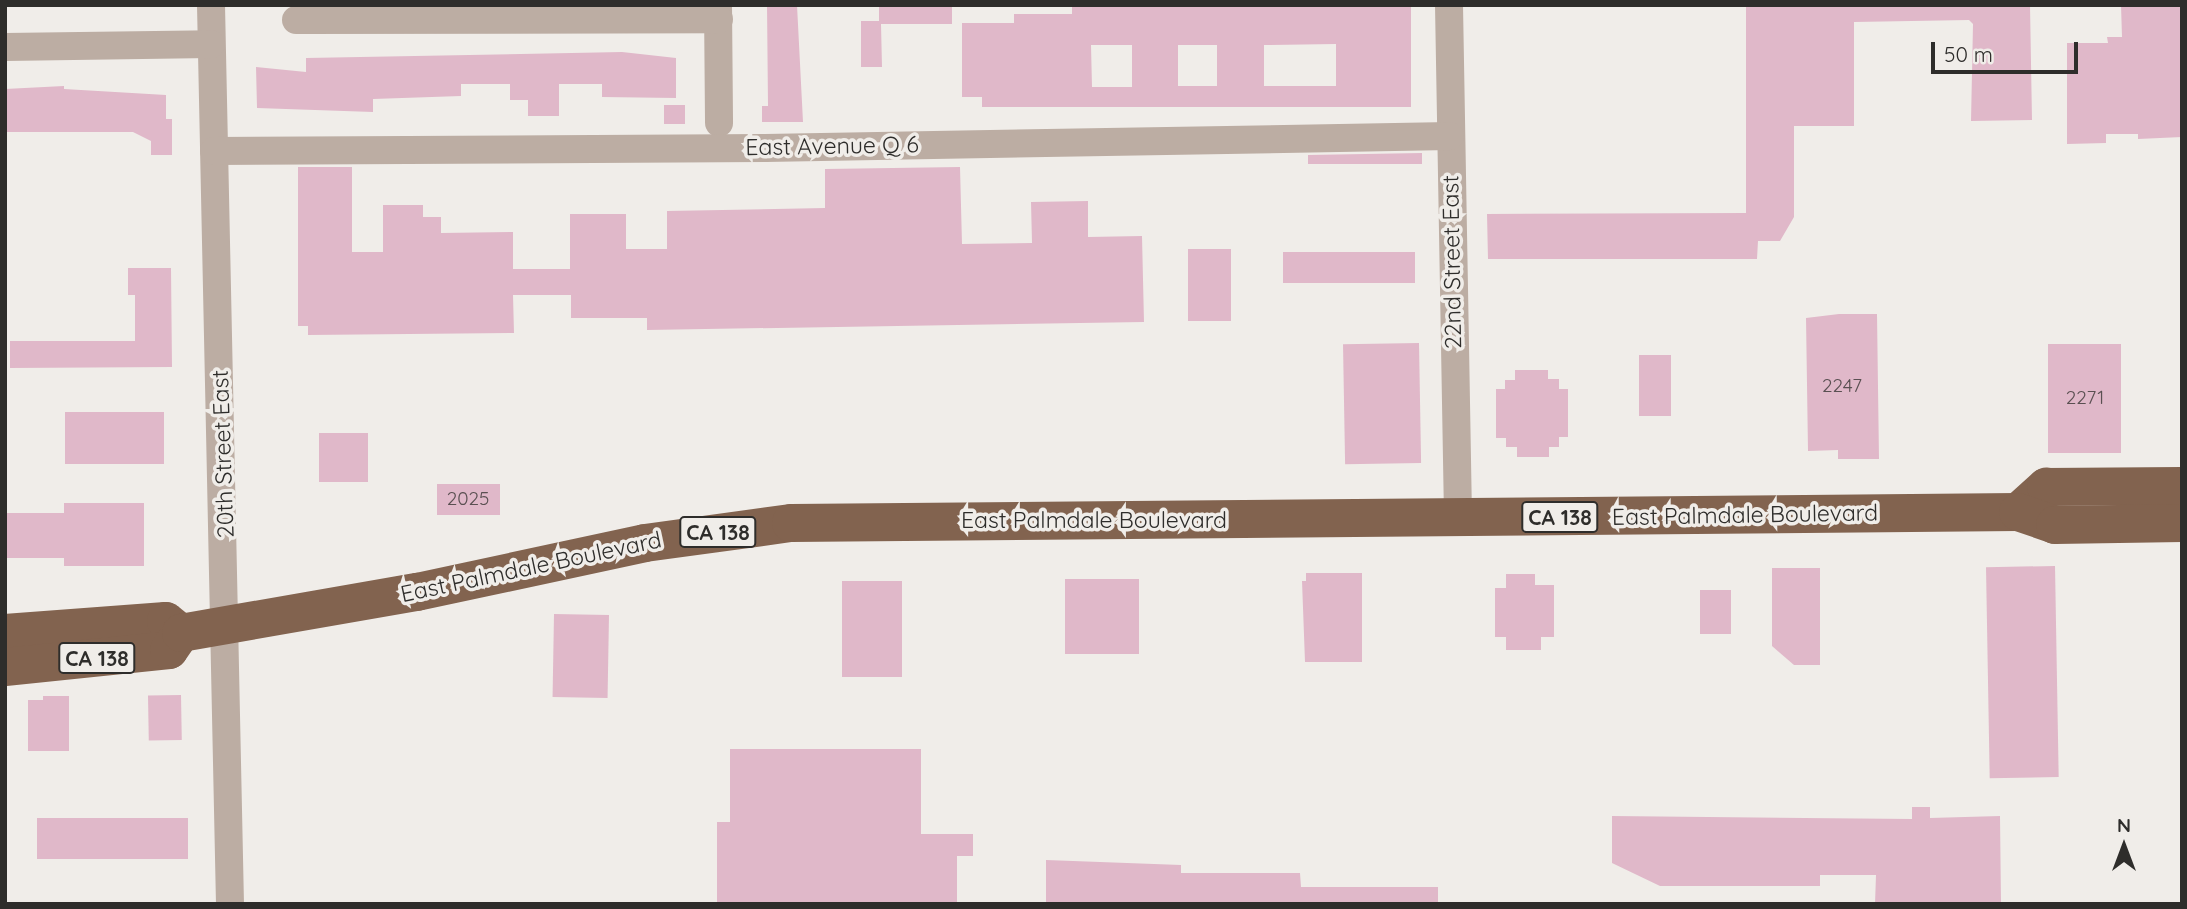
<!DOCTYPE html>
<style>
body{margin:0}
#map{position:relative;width:2187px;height:909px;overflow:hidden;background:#f0ede9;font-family:Quicksand,sans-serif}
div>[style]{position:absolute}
.building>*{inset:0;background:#e0b8c9;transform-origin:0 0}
.minor>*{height:28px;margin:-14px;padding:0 14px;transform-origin:14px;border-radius:14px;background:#bcada3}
.highway>*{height:38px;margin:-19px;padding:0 19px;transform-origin:19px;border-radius:19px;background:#82634f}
span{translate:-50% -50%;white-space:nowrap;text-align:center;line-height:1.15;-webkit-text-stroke:7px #f0ede9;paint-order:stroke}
.number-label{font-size:19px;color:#5a5052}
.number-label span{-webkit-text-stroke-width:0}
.shield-label span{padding:2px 5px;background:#f0ede9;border:2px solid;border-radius:5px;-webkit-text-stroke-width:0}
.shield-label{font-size:21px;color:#2e2d2b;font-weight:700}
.street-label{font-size:23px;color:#2e2d2b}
.frame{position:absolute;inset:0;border:7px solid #2e2d2b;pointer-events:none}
.north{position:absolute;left:2089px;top:811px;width:70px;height:70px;-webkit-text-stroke:5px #f0ede9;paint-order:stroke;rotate:0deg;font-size:19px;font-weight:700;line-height:28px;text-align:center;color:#2e2d2b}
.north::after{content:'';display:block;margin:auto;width:24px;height:32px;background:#2e2d2b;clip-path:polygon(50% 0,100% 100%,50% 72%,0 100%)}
.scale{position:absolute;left:1931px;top:42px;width:147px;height:32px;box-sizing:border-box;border:4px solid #2e2d2b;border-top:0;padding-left:9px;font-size:21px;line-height:24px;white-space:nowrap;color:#2e2d2b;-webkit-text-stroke:5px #f0ede9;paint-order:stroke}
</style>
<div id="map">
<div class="building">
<i style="clip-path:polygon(767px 5px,797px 5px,803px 122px,762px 122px,762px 106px,768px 106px)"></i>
<i style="clip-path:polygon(879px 5px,952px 5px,952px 24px,881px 24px,882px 67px,861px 67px,861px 21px,879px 21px)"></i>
<i style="clip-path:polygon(evenodd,1411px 5px,1411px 107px,982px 107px,982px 97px,962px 97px,962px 23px,1014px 23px,1014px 14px,1072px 14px,1072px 6px,1411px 5px,1336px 44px,1336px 86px,1264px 86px,1264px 45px,1336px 44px,1411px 5px,1091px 45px,1132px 45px,1132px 87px,1092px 87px,1091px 45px,1411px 5px,1178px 45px,1217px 45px,1217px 86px,1178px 86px,1178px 45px)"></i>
<i style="clip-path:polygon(1746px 5px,2030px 5px,2032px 120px,1971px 121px,1973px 24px,1969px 20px,1854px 22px,1854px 126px,1794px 126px,1794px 217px,1780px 241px,1758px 241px,1757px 259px,1488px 259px,1487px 214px,1746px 213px)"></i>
<i style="clip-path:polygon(2121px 5px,2182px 5px,2182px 137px,2138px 139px,2138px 134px,2106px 134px,2106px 143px,2067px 144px,2067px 43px,2108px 43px,2107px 37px,2122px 37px)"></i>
<i style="clip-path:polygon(622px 52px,676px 58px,676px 98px,602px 97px,602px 84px,559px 84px,559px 116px,528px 116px,528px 100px,510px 100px,510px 84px,461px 84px,461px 96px,373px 99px,373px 112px,257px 108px,256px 67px,306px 72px,306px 58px)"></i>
<i style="clip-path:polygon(64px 86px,64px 89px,166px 95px,166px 119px,172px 119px,172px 155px,151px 155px,151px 141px,133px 132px,5px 132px,5px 89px)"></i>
<i style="left:664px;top:105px;width:21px;height:19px"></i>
<i style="clip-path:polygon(1422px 153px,1422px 164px,1308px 164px,1308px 155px)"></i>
<i style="clip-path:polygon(298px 167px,352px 167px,352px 252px,383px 252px,383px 205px,423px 205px,423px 217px,441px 217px,441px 233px,513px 232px,513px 269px,570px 269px,570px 214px,626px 214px,626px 249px,667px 249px,667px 211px,825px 208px,825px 169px,960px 167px,962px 244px,1032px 243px,1031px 202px,1088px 201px,1088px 237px,1142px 236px,1144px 322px,647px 330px,647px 318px,571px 318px,571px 295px,513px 295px,514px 333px,308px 335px,308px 326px,298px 326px)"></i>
<i style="left:1188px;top:249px;width:43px;height:72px"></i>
<i style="left:1283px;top:252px;width:132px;height:31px"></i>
<i style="clip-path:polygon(128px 268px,171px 268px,172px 367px,10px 368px,10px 341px,135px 341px,135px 295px,128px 295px)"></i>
<i style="clip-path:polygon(1839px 314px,1877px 314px,1879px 459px,1838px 459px,1838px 450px,1808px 451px,1806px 318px)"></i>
<i style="left:1419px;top:343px;width:120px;height:76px;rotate:89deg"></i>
<i style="left:2048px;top:344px;width:73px;height:109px"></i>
<i style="left:1639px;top:355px;width:32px;height:61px"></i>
<i style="clip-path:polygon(1515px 370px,1548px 370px,1548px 379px,1559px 379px,1559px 389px,1568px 389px,1568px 437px,1559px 437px,1559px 447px,1549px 447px,1549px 457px,1517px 457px,1517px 447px,1506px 447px,1506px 438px,1496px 438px,1496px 389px,1505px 389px,1505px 380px,1515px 380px)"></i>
<i style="left:65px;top:412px;width:99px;height:52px"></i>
<i style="left:319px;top:433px;width:49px;height:49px"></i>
<i style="left:437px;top:484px;width:63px;height:31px"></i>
<i style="clip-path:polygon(64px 503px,144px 503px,144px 566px,64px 566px,64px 558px,5px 558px,5px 513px,64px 513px)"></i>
<i style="left:2055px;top:566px;width:211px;height:69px;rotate:89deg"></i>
<i style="clip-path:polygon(1772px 568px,1820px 568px,1820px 665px,1794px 665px,1772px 646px)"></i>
<i style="clip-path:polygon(1306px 573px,1362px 573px,1362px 662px,1305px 662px,1302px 581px,1306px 581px)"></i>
<i style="clip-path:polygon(1506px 574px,1535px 574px,1535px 585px,1554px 585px,1554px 637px,1541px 637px,1541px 650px,1506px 650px,1506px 637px,1495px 637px,1495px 588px,1506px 588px)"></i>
<i style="left:1139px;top:579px;width:75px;height:74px;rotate:90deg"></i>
<i style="left:842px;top:581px;width:60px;height:96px"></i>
<i style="left:1700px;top:590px;width:31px;height:44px"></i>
<i style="left:609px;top:615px;width:83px;height:55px;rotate:91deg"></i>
<i style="left:181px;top:695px;width:45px;height:33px;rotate:89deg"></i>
<i style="clip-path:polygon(43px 696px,69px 696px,69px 751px,28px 751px,28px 700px,43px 700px)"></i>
<i style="clip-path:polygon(730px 749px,921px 749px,921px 834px,973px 834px,973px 856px,957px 856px,957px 904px,717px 904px,717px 822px,730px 822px)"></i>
<i style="clip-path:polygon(1912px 807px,1930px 807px,1930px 818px,2000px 816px,2001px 904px,1875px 904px,1876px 875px,1820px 875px,1820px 886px,1660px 886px,1612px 863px,1612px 816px,1912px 819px)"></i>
<i style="left:37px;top:818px;width:151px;height:41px"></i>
<i style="clip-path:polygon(1046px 860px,1181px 865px,1181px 873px,1300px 873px,1301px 887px,1438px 887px,1438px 904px,1046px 904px)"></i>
</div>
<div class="minor">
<i style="left:211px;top:5px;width:899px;rotate:88.79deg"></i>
<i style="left:718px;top:5px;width:118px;rotate:89.5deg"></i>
<i style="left:1449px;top:5px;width:513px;rotate:88.99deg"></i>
<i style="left:296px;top:20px;width:423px;rotate:-0.1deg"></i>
<i style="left:5px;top:47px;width:206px;rotate:-0.8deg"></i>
<i style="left:214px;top:151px;width:551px;rotate:-0.31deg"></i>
<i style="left:765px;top:148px;width:685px;rotate:-1deg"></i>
</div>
<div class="highway">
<i style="left:2018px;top:512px;width:38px;rotate:-42deg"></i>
<i style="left:2046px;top:487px;width:136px;rotate:-0.4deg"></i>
<i style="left:5px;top:633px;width:161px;rotate:-4.3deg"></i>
<i style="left:166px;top:621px;width:19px;rotate:39deg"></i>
<i style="left:5px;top:667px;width:165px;rotate:-5.9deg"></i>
<i style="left:169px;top:650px;width:21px;rotate:-55deg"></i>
<i style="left:181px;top:633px;width:240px;rotate:-9.9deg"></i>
<i style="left:417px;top:592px;width:233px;rotate:-12.1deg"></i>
<i style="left:645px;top:543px;width:147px;rotate:-7.8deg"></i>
<i style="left:791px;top:523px;width:1227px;rotate:-0.51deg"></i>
<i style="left:2018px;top:512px;width:39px;rotate:19deg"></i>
<i style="left:2055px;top:525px;width:127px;rotate:-0.9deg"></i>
</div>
<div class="number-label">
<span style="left:1842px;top:386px">2247</span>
<span style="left:2085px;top:398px">2271</span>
<span style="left:468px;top:499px">2025</span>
</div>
<div class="shield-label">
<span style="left:1560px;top:517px">CA 138</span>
<span style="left:718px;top:532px">CA 138</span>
<span style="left:97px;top:658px">CA 138</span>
</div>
<div class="street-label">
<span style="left:832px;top:146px;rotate:-1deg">East Avenue Q 6</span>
<span style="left:1452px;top:262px;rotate:-91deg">22nd Street East</span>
<span style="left:223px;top:454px;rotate:-92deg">20th Street East</span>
<span style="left:1745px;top:515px;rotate:-1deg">East Palmdale Boulevard</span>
<span style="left:1094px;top:520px">East Palmdale Boulevard</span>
<span style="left:531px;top:567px;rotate:-12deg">East Palmdale Boulevard</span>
</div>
<div class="frame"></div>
<div class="north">N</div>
<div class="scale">50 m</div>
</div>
